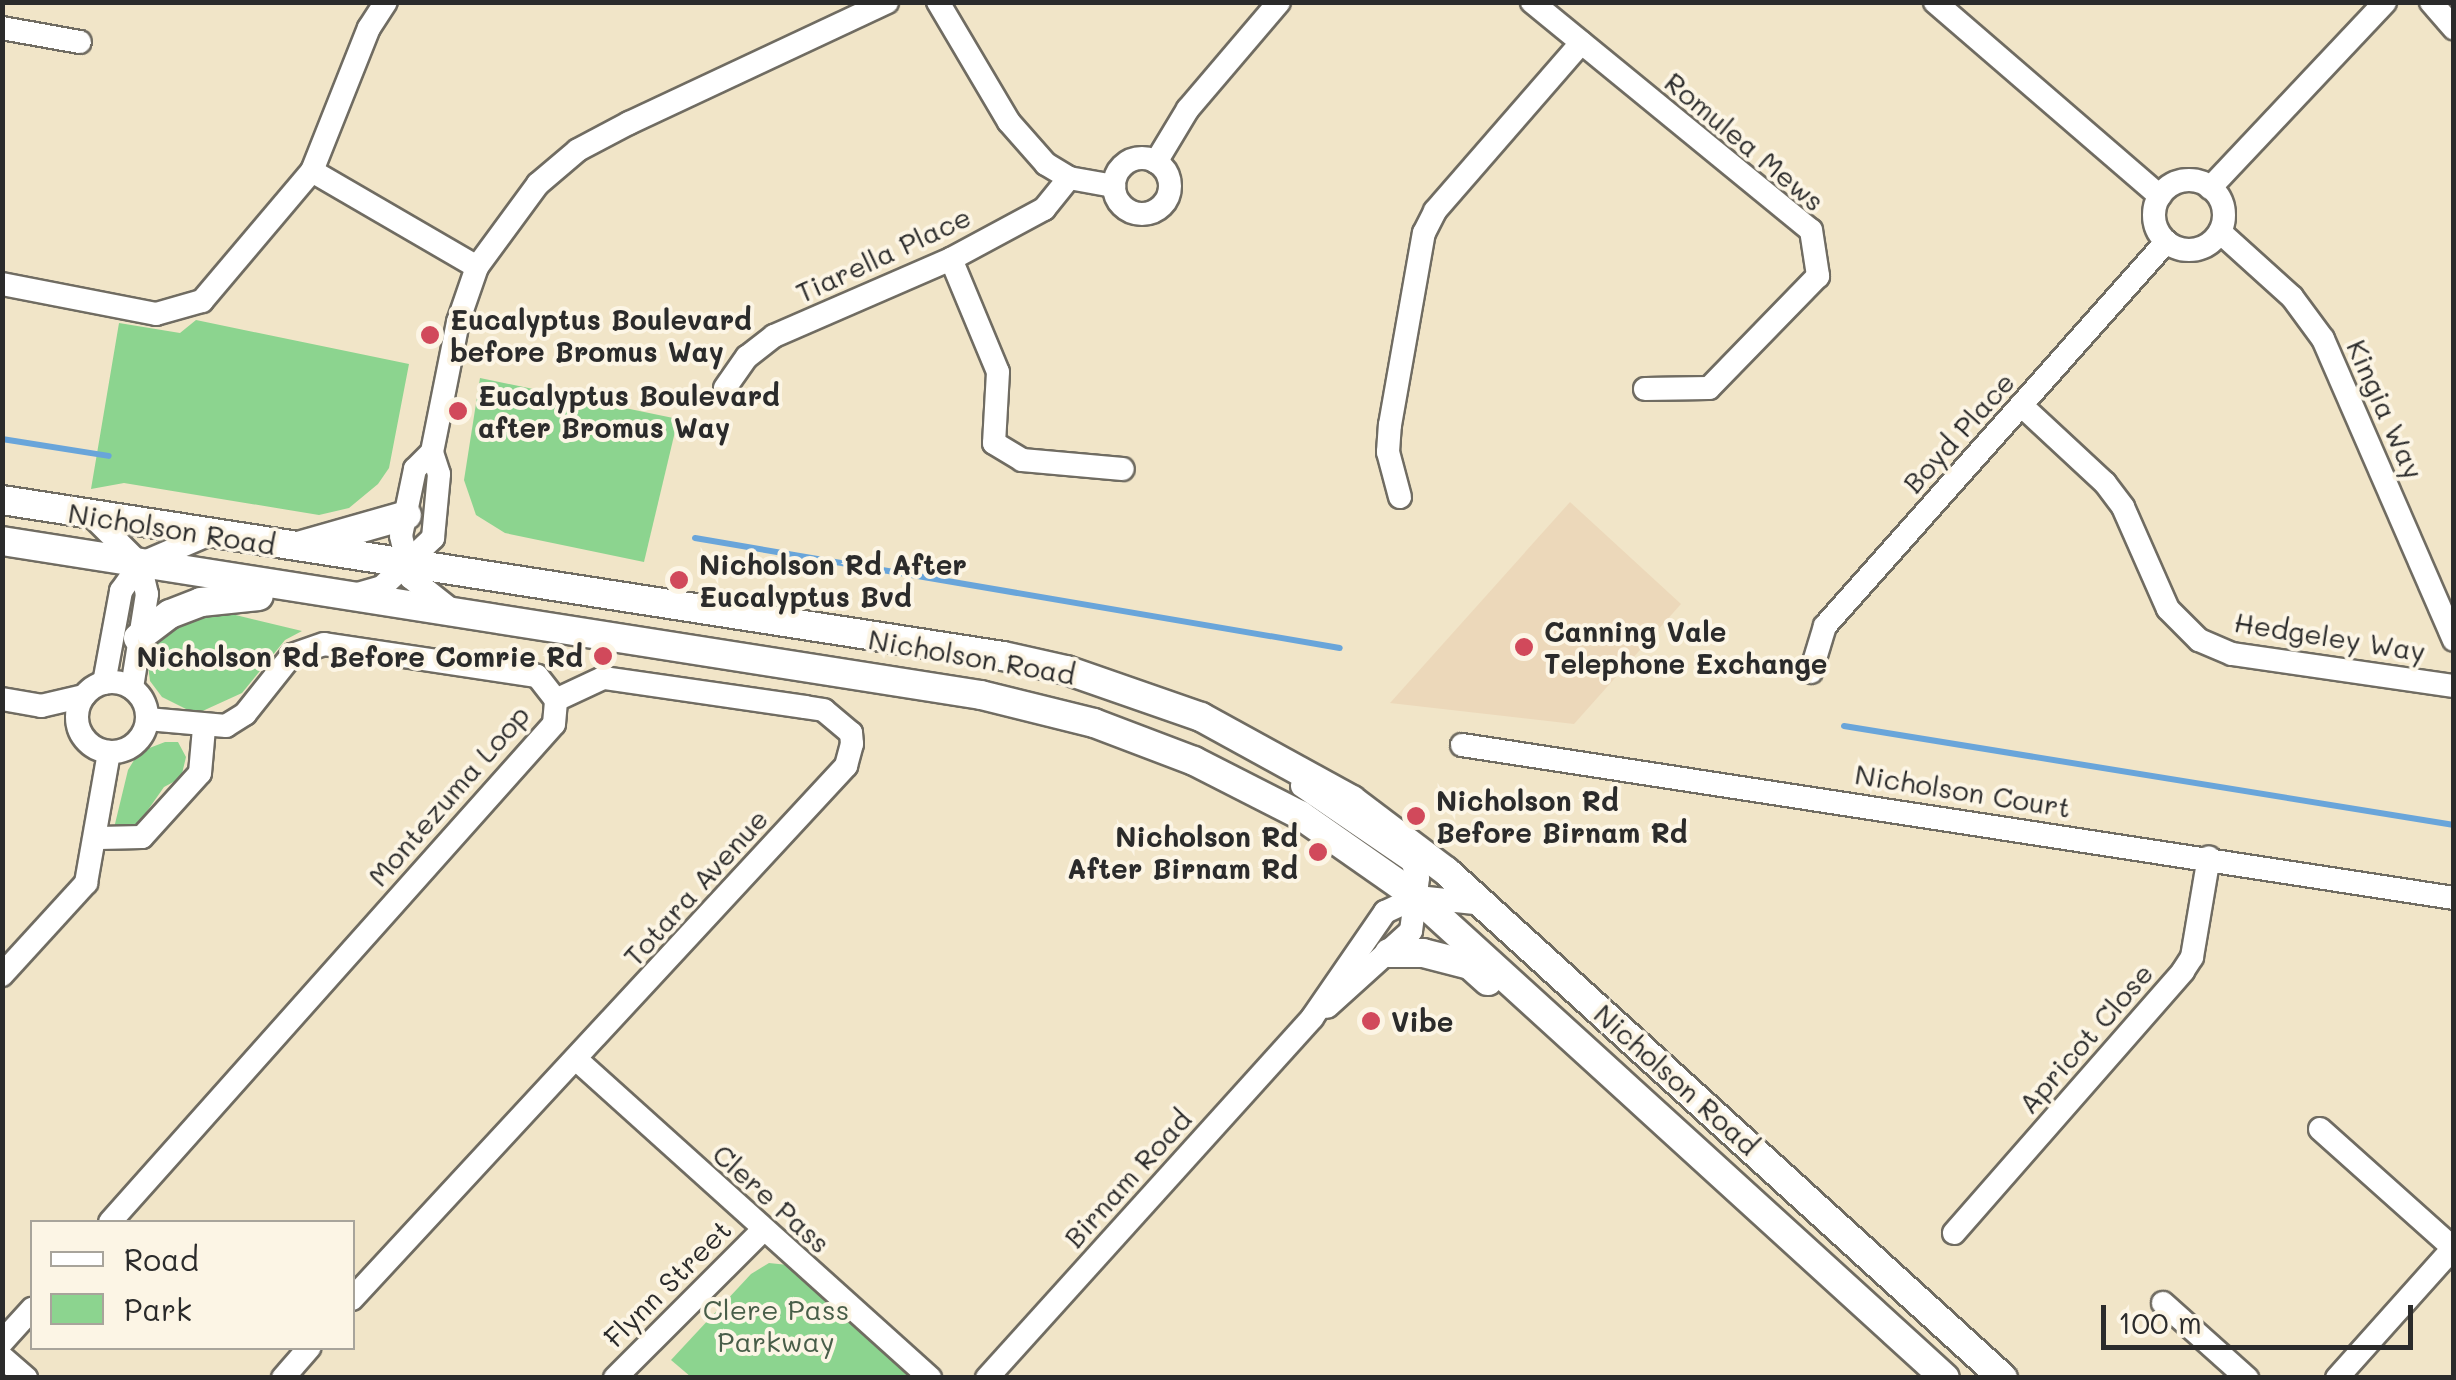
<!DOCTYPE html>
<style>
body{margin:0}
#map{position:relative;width:2456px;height:1380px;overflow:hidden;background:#f1e5c8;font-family:Mali,sans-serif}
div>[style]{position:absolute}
.built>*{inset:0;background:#ecd8ba}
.green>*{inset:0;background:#8cd48f}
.stream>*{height:6px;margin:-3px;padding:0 3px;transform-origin:3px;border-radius:3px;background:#69a5da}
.roads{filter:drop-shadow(2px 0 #706c62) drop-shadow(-2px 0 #706c62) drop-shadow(0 2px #706c62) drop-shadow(0 -2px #706c62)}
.minor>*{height:22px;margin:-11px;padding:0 11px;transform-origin:11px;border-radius:11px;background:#fff}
.minor>.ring{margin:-11px;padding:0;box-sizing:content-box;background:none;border:22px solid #fff;border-radius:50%}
.major>*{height:28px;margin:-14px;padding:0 14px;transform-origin:14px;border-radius:14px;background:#fff}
.dots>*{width:28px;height:28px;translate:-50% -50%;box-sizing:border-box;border:5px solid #fcf5e5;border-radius:50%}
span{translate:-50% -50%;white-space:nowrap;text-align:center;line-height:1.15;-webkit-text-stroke:8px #fcf5e5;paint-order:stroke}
.street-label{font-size:28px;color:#2b2b2b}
.poi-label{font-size:28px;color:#2b2b2b;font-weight:700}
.left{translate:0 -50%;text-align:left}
.right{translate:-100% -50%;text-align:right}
.park-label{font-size:28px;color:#485e49}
.frame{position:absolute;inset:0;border:5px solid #2b2b2b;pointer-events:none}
.legend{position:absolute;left:30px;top:1220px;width:325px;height:130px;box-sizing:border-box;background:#fcf5e5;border:2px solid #a8a49b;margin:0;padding:12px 18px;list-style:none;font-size:30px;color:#2b2b2b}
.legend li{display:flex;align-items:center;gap:20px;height:50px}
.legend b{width:50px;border:2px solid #a8a49b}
.scale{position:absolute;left:2101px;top:1305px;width:312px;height:45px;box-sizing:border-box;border:5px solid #2b2b2b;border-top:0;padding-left:12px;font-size:30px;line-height:35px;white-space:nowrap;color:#2b2b2b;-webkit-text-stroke:8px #fcf5e5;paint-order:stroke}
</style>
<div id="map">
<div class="built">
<i style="clip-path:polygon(1570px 502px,1681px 604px,1574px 724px,1390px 703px)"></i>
</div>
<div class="green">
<i style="clip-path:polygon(196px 320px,409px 364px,389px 468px,378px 484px,349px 508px,319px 515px,124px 483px,91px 489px,119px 323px,180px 333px)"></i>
<i style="clip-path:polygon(480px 378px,678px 419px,644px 562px,505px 533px,476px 515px,464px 480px)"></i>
<i style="clip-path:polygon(215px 610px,302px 631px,285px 640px,242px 693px,196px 714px,162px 697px,150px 681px,147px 658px,168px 626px)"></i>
<i style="clip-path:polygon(165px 742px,178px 742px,186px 757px,181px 778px,164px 787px,136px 827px,114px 828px,128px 770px,139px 752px)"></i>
<i style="clip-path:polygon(769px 1263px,788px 1265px,913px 1377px,691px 1377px,671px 1360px,751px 1274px)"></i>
</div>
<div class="stream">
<i style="left:2px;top:439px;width:108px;rotate:9deg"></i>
<i style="left:695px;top:538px;width:654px;rotate:9.68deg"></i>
<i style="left:1844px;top:726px;width:618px;rotate:9.22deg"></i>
</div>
<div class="roads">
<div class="minor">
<i style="left:938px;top:2px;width:139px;rotate:59.4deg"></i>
<i style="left:1009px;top:122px;width:56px;rotate:48.6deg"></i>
<i style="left:1046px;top:164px;width:27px;rotate:31deg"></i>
<i style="left:1069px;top:178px;width:46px;rotate:10.1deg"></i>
<i style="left:1532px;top:2px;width:360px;rotate:39.3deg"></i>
<i style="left:1811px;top:230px;width:47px;rotate:81.3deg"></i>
<i style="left:1818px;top:276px;width:156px;rotate:134.2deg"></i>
<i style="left:1709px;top:388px;width:64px;rotate:179.1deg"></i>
<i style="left:1935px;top:2px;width:297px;rotate:40.8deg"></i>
<i style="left:2431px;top:2px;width:35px;rotate:49deg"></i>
<i style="left:2px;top:28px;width:79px;rotate:10.2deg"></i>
<i class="ring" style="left:1114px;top:158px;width:34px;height:34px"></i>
<i style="left:1156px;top:162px;width:62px;rotate:-58.9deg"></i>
<i style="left:1188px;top:109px;width:140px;rotate:-49.6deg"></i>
<i style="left:312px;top:171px;width:191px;rotate:30.2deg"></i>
<i class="ring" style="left:2154px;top:180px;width:48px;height:48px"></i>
<i style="left:2210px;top:188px;width:255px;rotate:-46.7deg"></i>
<i style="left:2220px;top:232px;width:97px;rotate:42.1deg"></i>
<i style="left:2292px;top:297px;width:52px;rotate:53.6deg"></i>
<i style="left:2323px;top:339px;width:328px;rotate:66.5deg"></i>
<i style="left:951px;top:259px;width:122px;rotate:67.4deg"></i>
<i style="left:998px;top:372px;width:71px;rotate:93.2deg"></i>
<i style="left:994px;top:443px;width:33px;rotate:31deg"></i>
<i style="left:1022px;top:460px;width:101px;rotate:5.1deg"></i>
<i style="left:2px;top:284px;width:157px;rotate:11deg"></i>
<i style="left:156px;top:314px;width:48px;rotate:-15.8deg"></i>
<i style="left:202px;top:301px;width:170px;rotate:-49.8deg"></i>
<i style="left:312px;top:171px;width:154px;rotate:-68.3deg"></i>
<i style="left:369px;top:28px;width:31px;rotate:-57deg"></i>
<i style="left:725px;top:388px;width:38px;rotate:-55deg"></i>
<i style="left:747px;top:357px;width:34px;rotate:-38deg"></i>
<i style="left:774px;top:336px;width:193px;rotate:-23.5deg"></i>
<i style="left:951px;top:259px;width:106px;rotate:-28.3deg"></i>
<i style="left:1044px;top:209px;width:40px;rotate:-51deg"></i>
<i style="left:2021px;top:405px;width:115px;rotate:42.9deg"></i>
<i style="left:2105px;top:483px;width:30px;rotate:53deg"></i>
<i style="left:2123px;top:507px;width:111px;rotate:66.2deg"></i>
<i style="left:2168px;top:609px;width:44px;rotate:45deg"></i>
<i style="left:2199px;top:640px;width:36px;rotate:23deg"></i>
<i style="left:2232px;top:654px;width:224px;rotate:8.2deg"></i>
<i style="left:432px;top:452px;width:24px;rotate:135deg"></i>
<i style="left:415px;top:469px;width:68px;rotate:101.8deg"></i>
<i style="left:401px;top:536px;width:43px;rotate:76.6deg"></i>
<i style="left:411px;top:578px;width:50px;rotate:38.5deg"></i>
<i style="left:1400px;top:497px;width:47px;rotate:-104.9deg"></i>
<i style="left:1388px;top:452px;width:27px;rotate:-86deg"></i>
<i style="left:1390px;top:425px;width:195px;rotate:-80deg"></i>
<i style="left:1424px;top:233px;width:25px;rotate:-63deg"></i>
<i style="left:1435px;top:211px;width:223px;rotate:-49deg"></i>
<i style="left:92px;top:516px;width:68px;rotate:45deg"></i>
<i style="left:140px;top:564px;width:31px;rotate:77deg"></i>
<i style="left:147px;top:594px;width:95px;rotate:99.1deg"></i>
<i style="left:354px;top:595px;width:29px;rotate:-16deg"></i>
<i style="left:382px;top:587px;width:71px;rotate:-43.9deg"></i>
<i style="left:433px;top:538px;width:64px;rotate:-84.6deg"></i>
<i style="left:439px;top:474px;width:23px;rotate:-108deg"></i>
<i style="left:432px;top:452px;width:133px;rotate:-78.7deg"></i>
<i style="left:458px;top:322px;width:58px;rotate:-70.9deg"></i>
<i style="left:477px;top:267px;width:103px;rotate:-53.7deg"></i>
<i style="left:538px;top:184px;width:52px;rotate:-40.4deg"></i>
<i style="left:578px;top:150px;width:58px;rotate:-27.9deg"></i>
<i style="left:629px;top:123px;width:285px;rotate:-25.1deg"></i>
<i style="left:1811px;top:672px;width:48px;rotate:-73.1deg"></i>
<i style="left:1825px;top:626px;width:514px;rotate:-48.39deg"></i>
<i class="ring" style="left:77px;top:682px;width:48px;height:48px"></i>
<i style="left:104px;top:683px;width:94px;rotate:-79.5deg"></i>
<i style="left:121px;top:591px;width:33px;rotate:-55deg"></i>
<i style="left:140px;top:564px;width:76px;rotate:-23.2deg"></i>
<i style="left:2px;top:699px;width:40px;rotate:10deg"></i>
<i style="left:41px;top:706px;width:44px;rotate:-13.1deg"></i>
<i style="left:1462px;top:745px;width:1004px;rotate:8.77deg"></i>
<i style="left:1302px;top:786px;width:133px;rotate:34.3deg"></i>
<i style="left:1412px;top:861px;width:18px;rotate:71deg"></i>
<i style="left:1418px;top:878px;width:53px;rotate:97.5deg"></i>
<i style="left:1411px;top:931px;width:113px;rotate:137.9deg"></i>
<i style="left:99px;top:838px;width:43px;rotate:-1.3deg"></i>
<i style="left:142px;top:837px;width:86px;rotate:-47.8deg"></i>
<i style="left:200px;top:773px;width:45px;rotate:-84.9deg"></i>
<i style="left:2px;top:975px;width:125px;rotate:-47.6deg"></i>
<i style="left:86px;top:883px;width:133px;rotate:-80deg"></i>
<i style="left:577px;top:1060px;width:475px;rotate:42deg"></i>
<i style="left:2320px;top:1129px;width:178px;rotate:41.8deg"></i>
<i style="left:110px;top:1222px;width:667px;rotate:-48.28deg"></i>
<i style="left:554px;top:724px;width:24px;rotate:-85deg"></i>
<i style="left:556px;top:700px;width:31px;rotate:-128deg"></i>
<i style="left:537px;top:676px;width:215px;rotate:-171.5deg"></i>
<i style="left:324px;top:644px;width:34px;rotate:161deg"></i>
<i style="left:292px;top:655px;width:75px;rotate:128.5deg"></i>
<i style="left:245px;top:714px;width:22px;rotate:148deg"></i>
<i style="left:226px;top:726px;width:79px;rotate:-174.9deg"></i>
<i style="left:1954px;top:1233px;width:348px;rotate:-48.8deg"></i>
<i style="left:2183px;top:971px;width:17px;rotate:-57deg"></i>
<i style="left:2192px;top:957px;width:101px;rotate:-80.4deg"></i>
<i style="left:352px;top:1299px;width:727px;rotate:-47.17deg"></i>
<i style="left:846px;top:766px;width:23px;rotate:-75deg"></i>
<i style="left:852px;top:744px;width:11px;rotate:-95deg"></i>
<i style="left:851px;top:733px;width:35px;rotate:-140deg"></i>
<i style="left:824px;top:710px;width:19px;rotate:-171deg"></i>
<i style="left:805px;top:707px;width:204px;rotate:-171.8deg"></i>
<i style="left:603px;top:678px;width:52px;rotate:154.9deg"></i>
<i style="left:2163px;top:1303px;width:113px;rotate:41.8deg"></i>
<i style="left:2px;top:1342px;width:45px;rotate:-47.7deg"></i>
<i style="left:2px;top:1357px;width:32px;rotate:41deg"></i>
<i style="left:283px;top:1378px;width:40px;rotate:-49deg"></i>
<i style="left:615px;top:1378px;width:208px;rotate:-45deg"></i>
<i style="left:987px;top:1378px;width:485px;rotate:-47.9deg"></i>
<i style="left:1312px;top:1018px;width:129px;rotate:-55.4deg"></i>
<i style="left:1385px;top:912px;width:35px;rotate:-25deg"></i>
<i style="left:1417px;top:897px;width:68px;rotate:5.9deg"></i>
<i style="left:2337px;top:1378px;width:176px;rotate:-48.2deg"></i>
</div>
<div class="major">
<i style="left:2px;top:500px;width:1013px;rotate:8.86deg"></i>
<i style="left:1003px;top:656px;width:65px;rotate:12.5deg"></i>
<i style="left:1066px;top:670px;width:143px;rotate:19.2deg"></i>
<i style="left:1201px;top:717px;width:172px;rotate:28.8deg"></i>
<i style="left:1352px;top:800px;width:118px;rotate:37.1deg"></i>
<i style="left:1446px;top:871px;width:753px;rotate:42.31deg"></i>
<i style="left:2px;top:541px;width:991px;rotate:8.94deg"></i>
<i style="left:981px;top:695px;width:116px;rotate:13.9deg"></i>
<i style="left:1094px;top:723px;width:107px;rotate:20.8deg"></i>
<i style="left:1194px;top:761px;width:119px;rotate:27deg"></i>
<i style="left:1300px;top:815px;width:143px;rotate:35deg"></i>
<i style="left:1417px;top:897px;width:714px;rotate:42.33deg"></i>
<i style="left:302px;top:545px;width:109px;rotate:-15.9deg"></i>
<i style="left:138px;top:638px;width:40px;rotate:-37deg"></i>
<i style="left:170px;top:614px;width:33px;rotate:-21deg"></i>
<i style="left:201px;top:602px;width:58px;rotate:-5.9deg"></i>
<i style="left:1389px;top:953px;width:34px"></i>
<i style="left:1423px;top:953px;width:49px;rotate:14.3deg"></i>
<i style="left:1470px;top:965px;width:24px;rotate:42deg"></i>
</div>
</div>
<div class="dots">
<i style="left:430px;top:335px;background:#d1495b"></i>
<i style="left:458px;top:411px;background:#d1495b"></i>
<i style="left:679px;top:580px;background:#d1495b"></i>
<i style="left:1524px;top:647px;background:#d1495b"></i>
<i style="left:603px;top:656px;background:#d1495b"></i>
<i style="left:1416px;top:816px;background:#d1495b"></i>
<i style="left:1318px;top:852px;background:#d1495b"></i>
<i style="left:1371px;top:1021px;background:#d1495b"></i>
</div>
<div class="street-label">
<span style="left:1745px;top:141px;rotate:40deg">Romulea Mews</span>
<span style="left:883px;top:254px;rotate:-25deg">Tiarella Place</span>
<span style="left:2386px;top:409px;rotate:66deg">Kingia Way</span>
<span style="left:1958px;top:432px;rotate:-48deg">Boyd Place</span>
<span style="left:172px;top:528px;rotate:9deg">Nicholson Road</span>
<span style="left:2330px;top:636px;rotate:9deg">Hedgeley Way</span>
<span style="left:972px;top:656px;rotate:10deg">Nicholson Road</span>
<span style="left:1963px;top:790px;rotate:9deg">Nicholson Court</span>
<span style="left:448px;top:795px;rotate:-49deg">Montezuma Loop</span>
<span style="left:695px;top:887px;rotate:-48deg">Totara Avenue</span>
<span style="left:2085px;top:1038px;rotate:-49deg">Apricot Close</span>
<span style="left:1677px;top:1079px;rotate:42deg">Nicholson Road</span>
<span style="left:1127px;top:1178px;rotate:-48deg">Birnam Road</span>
<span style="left:772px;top:1198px;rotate:42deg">Clere Pass</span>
<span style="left:667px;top:1283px;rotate:-45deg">Flynn Street</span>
</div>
<div class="poi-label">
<span class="left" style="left:450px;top:335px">Eucalyptus Boulevard<br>before Bromus Way</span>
<span class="left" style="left:478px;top:411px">Eucalyptus Boulevard<br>after Bromus Way</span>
<span class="left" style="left:699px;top:580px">Nicholson Rd After<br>Eucalyptus Bvd</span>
<span class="left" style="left:1544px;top:647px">Canning Vale<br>Telephone Exchange</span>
<span class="right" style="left:583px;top:656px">Nicholson Rd Before Comrie Rd</span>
<span class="left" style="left:1436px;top:816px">Nicholson Rd<br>Before Birnam Rd</span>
<span class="right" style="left:1298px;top:852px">Nicholson Rd<br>After Birnam Rd</span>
<span class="left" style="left:1391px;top:1021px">Vibe</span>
</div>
<div class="park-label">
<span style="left:776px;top:1325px">Clere Pass<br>Parkway</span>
</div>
<div class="frame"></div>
<ul class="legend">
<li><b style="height:12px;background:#fff"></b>Road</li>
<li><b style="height:28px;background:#8cd48f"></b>Park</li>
</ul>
<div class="scale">100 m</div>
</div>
